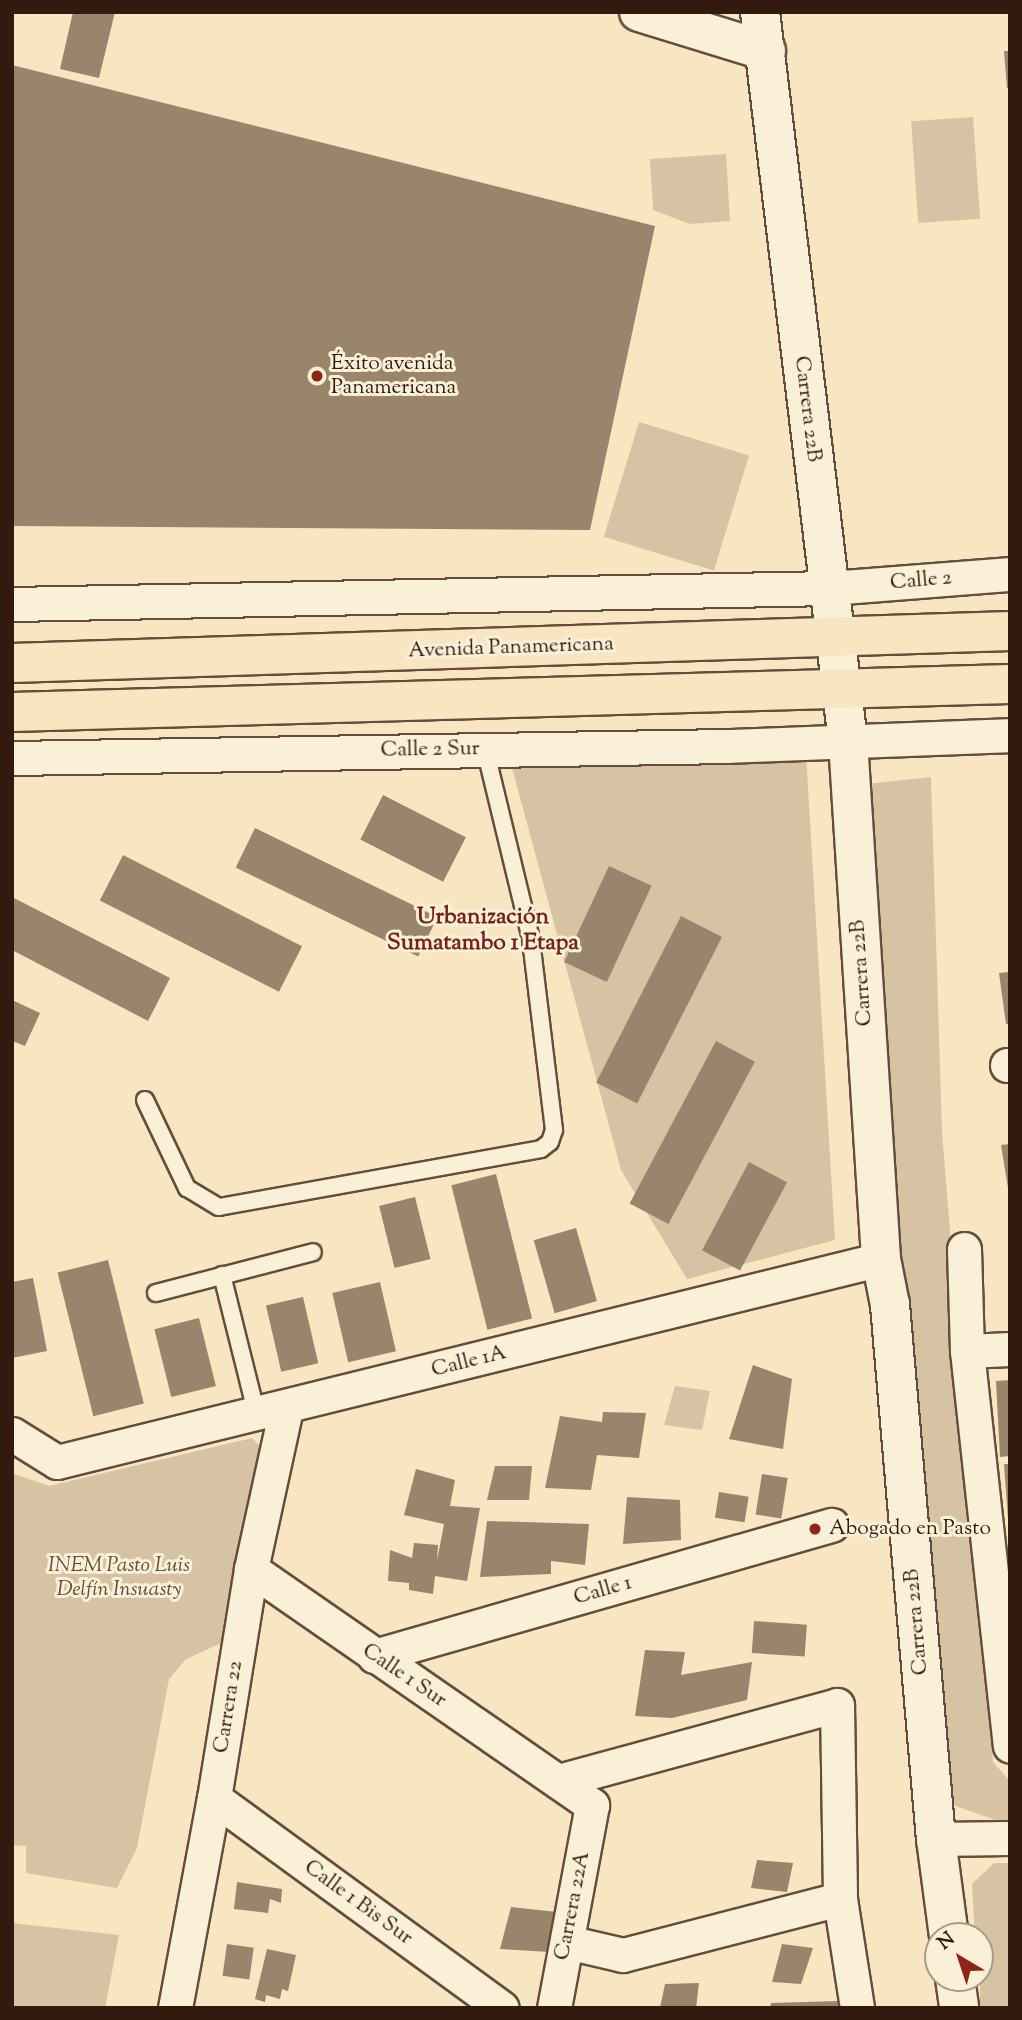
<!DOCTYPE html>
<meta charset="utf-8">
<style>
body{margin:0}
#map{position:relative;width:1022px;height:2020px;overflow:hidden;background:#f7e6c1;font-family:"Sorts Mill Goudy",serif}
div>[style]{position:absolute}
.green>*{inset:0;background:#d6c3a3;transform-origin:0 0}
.building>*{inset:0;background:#99846c;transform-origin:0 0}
.roads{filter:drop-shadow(2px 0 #644d3c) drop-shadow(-2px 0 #644d3c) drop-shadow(0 2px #644d3c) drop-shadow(0 -2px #644d3c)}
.service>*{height:16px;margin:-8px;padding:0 8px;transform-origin:8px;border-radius:8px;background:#faefd7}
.minor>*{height:33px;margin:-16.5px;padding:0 16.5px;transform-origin:16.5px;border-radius:16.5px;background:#faefd7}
.tertiary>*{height:38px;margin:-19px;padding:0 19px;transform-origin:19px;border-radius:19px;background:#faefd7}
.primary>*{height:38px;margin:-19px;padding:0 19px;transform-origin:19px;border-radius:19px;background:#f7e6c1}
.dots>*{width:19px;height:19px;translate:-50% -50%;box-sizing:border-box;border:4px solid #faefd7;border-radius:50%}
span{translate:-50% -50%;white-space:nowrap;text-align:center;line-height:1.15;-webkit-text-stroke:6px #faefd7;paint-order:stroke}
.poi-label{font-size:21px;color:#331a0f}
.left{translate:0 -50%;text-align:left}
.street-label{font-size:21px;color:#331a0f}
.park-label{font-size:21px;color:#644d3b;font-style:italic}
.neighbourhood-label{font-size:23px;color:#7a1f14;font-weight:700}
.frame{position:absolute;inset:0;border:14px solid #331a0f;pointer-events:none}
.north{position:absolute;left:924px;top:1922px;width:70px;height:70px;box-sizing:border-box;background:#faefd7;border:2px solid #aa9a87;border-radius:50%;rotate:321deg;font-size:19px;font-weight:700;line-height:28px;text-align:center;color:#331a0f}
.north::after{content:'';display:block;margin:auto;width:24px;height:32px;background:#8f2418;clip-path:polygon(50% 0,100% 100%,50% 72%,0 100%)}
</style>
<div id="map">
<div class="green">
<i style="left:973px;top:117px;width:102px;height:62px;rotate:86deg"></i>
<i style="clip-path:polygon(726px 154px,730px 221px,690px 224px,653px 210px,650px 159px)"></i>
<i style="left:639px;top:422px;width:115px;height:120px;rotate:17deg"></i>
<i style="clip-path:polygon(806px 754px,835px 1240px,687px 1279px,621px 1170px,512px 768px)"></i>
<i style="clip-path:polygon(931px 777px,942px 1132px,993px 1762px,1010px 1781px,1010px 1825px,950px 1804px,892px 1338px,867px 784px)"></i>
<i style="clip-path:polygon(675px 1386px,710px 1391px,702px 1430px,664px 1425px)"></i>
<i style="clip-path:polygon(252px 1438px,266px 1452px,228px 1640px,186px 1659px,169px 1679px,137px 1848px,117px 1888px,26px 1873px,26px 1846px,12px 1845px,12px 1473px,49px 1486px)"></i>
<i style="clip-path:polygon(994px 1863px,1010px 1863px,1010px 2008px,980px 2008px,980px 1936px,975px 1936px,972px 1884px)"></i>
<i style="clip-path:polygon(12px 1923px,119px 1935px,105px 2008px,12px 2008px)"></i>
</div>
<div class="building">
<i style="clip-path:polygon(73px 12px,115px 12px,99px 78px,60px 69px)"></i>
<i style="clip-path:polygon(1004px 51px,1010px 51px,1010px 88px,1007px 88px)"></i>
<i style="clip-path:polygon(12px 65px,655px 226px,590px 530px,12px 526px)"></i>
<i style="left:383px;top:795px;width:93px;height:50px;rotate:27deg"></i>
<i style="left:255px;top:828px;width:203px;height:44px;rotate:26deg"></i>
<i style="left:123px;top:855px;width:201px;height:51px;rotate:27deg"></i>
<i style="left:609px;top:866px;width:47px;height:106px;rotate:25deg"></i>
<i style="clip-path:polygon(12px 897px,170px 978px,148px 1021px,12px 950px)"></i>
<i style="left:681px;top:916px;width:46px;height:187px;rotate:27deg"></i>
<i style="clip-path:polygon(1010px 972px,1010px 1024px,1006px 1024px,999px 973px)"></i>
<i style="clip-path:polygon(12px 1000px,40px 1013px,25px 1046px,12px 1041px)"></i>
<i style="left:716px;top:1041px;width:44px;height:184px;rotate:28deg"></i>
<i style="clip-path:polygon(1010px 1144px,1010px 1188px,1008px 1188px,1001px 1145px)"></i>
<i style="left:749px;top:1162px;width:43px;height:100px;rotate:28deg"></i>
<i style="left:496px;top:1174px;width:149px;height:46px;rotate:76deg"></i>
<i style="left:415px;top:1197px;width:64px;height:37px;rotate:76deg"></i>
<i style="left:576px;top:1228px;width:76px;height:44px;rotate:74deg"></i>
<i style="left:108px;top:1260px;width:148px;height:52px;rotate:76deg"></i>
<i style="clip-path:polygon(33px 1278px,47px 1351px,12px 1358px,12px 1282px)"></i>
<i style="left:380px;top:1282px;width:71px;height:49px;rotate:77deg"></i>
<i style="left:303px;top:1297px;width:68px;height:38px;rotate:77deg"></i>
<i style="left:199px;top:1318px;width:70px;height:46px;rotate:76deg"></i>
<i style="clip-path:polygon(753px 1365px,792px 1379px,783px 1449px,729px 1439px)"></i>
<i style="clip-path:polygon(1010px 1380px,1010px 1456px,1000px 1457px,996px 1381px)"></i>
<i style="clip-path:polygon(603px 1412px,646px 1413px,639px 1458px,597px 1455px,591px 1490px,545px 1488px,560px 1416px,602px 1422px)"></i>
<i style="clip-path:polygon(1004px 1464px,1010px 1464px,1010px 1519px,1008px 1519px)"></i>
<i style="clip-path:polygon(495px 1466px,532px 1466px,529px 1500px,487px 1500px)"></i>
<i style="clip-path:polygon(416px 1469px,455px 1480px,450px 1506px,480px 1508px,467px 1581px,435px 1576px,433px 1594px,409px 1590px,409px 1583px,388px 1581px,390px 1550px,412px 1558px,414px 1543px,438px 1545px,437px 1561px,444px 1524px,404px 1515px)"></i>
<i style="left:762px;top:1474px;width:26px;height:41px;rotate:9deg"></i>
<i style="left:719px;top:1492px;width:30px;height:26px;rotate:9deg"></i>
<i style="clip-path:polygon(627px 1497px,680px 1500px,681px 1540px,623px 1544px)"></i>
<i style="clip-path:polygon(487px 1521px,589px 1524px,585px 1565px,551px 1561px,551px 1574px,480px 1577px)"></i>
<i style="left:754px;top:1621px;width:53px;height:32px;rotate:4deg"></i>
<i style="clip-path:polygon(645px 1650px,685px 1652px,681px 1675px,752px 1662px,747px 1700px,672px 1718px,635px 1716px)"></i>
<i style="clip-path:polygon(757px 1860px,793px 1863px,787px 1892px,751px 1888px)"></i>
<i style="clip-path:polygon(237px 1882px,282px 1889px,281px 1903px,270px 1899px,268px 1913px,234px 1909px)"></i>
<i style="clip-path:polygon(511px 1907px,557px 1912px,550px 1952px,500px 1949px)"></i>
<i style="left:227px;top:1944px;width:27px;height:32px;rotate:8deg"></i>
<i style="clip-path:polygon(782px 1944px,813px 1948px,801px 1984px,772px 1982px)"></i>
<i style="clip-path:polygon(267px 1949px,296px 1955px,288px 1991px,282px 1989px,280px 1999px,266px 1995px,265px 2002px,255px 1999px)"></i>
<i style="clip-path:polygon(699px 1983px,696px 2008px,660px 2008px,665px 1984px)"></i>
<i style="clip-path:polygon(839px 2001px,838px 2008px,770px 2008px,771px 2003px)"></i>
</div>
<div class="roads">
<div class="service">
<i style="left:145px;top:1100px;width:98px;rotate:64.5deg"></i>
<i style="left:187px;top:1188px;width:37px;rotate:31deg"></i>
<i style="left:219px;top:1207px;width:327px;rotate:-10.2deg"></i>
<i style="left:541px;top:1149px;width:11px;rotate:-38deg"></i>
<i style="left:550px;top:1142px;width:13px;rotate:-72deg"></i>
<i style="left:554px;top:1130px;width:192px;rotate:-96.9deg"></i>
<i style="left:531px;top:939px;width:195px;rotate:-103.6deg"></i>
<i style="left:222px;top:1275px;width:144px;rotate:76deg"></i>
<i style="left:156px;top:1293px;width:162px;rotate:-14.6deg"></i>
</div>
<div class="minor">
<i style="left:12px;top:604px;width:819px;rotate:-1.12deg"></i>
<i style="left:831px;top:588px;width:180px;rotate:-4.5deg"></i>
<i style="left:12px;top:758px;width:716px;rotate:-0.96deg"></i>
<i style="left:728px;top:746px;width:282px;rotate:-2.2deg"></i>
<i style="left:1007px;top:1065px;width:3px"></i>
<i style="left:964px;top:1249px;width:102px;rotate:88.3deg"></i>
<i style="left:967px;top:1351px;width:397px;rotate:83.8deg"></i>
<i style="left:967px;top:1351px;width:43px;rotate:-2.7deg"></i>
<i style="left:12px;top:1434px;width:53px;rotate:31.9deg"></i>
<i style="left:57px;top:1462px;width:849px;rotate:-13.84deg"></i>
<i style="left:251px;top:1569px;width:415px;rotate:34.7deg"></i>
<i style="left:592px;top:1805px;width:207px;rotate:100.6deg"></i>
<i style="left:374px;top:1656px;width:476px;rotate:-16deg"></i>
<i style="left:558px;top:1781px;width:289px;rotate:-15.2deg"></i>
<i style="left:837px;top:1705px;width:194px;rotate:89.1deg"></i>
<i style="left:840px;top:1899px;width:110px;rotate:81.1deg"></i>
<i style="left:214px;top:1798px;width:356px;rotate:36.1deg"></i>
<i style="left:936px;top:1839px;width:74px;rotate:-0.8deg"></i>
<i style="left:567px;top:1942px;width:57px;rotate:13.1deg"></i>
<i style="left:623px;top:1955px;width:224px;rotate:-14.5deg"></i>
<i style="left:175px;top:2008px;width:214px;rotate:-79.5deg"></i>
<i style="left:214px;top:1798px;width:232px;rotate:-80.8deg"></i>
<i style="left:251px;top:1569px;width:165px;rotate:-77.7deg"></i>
</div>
<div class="tertiary">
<i style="left:639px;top:12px;width:133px;rotate:17.1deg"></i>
<i style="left:760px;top:12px;width:734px;rotate:83.12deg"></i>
<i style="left:848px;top:741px;width:519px;rotate:86.35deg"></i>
<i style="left:881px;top:1259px;width:47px;rotate:78.9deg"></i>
<i style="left:890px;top:1305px;width:536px;rotate:85.08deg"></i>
<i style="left:936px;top:1839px;width:98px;rotate:82.4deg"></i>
<i style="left:955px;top:1978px;width:30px;rotate:82deg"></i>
</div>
<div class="primary">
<i style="left:12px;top:663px;width:999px;rotate:-1.84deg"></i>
<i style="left:12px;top:712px;width:998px;rotate:-1.61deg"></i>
</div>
</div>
<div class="dots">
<i style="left:317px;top:376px;background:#8f2418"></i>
<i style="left:815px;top:1529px;background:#8f2418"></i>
</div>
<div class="poi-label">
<span class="left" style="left:331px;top:376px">Éxito avenida<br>Panamericana</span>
<span class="left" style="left:829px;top:1529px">Abogado en Pasto</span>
</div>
<div class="street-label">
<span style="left:807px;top:409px;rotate:83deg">Carrera 22B</span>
<span style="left:921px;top:581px;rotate:-5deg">Calle 2</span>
<span style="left:511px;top:648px;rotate:-2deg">Avenida Panamericana</span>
<span style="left:430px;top:750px;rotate:-1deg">Calle 2 Sur</span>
<span style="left:862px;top:973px;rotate:-94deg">Carrera 22B</span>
<span style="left:469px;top:1362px;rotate:-14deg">Calle 1A</span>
<span style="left:603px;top:1591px;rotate:-16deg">Calle 1</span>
<span style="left:917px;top:1622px;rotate:-95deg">Carrera 22B</span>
<span style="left:404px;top:1676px;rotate:34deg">Calle 1 Sur</span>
<span style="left:229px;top:1707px;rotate:-81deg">Carrera 22</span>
<span style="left:358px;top:1903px;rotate:36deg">Calle 1 Bis Sur</span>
<span style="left:573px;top:1906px;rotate:-79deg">Carrera 22A</span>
</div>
<div class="park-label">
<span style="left:119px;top:1578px">INEM Pasto Luis<br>Delfín Insuasty</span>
</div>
<div class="neighbourhood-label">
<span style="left:483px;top:931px">Urbanización<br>Sumatambo 1 Etapa</span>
</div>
<div class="frame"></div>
<div class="north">N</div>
</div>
